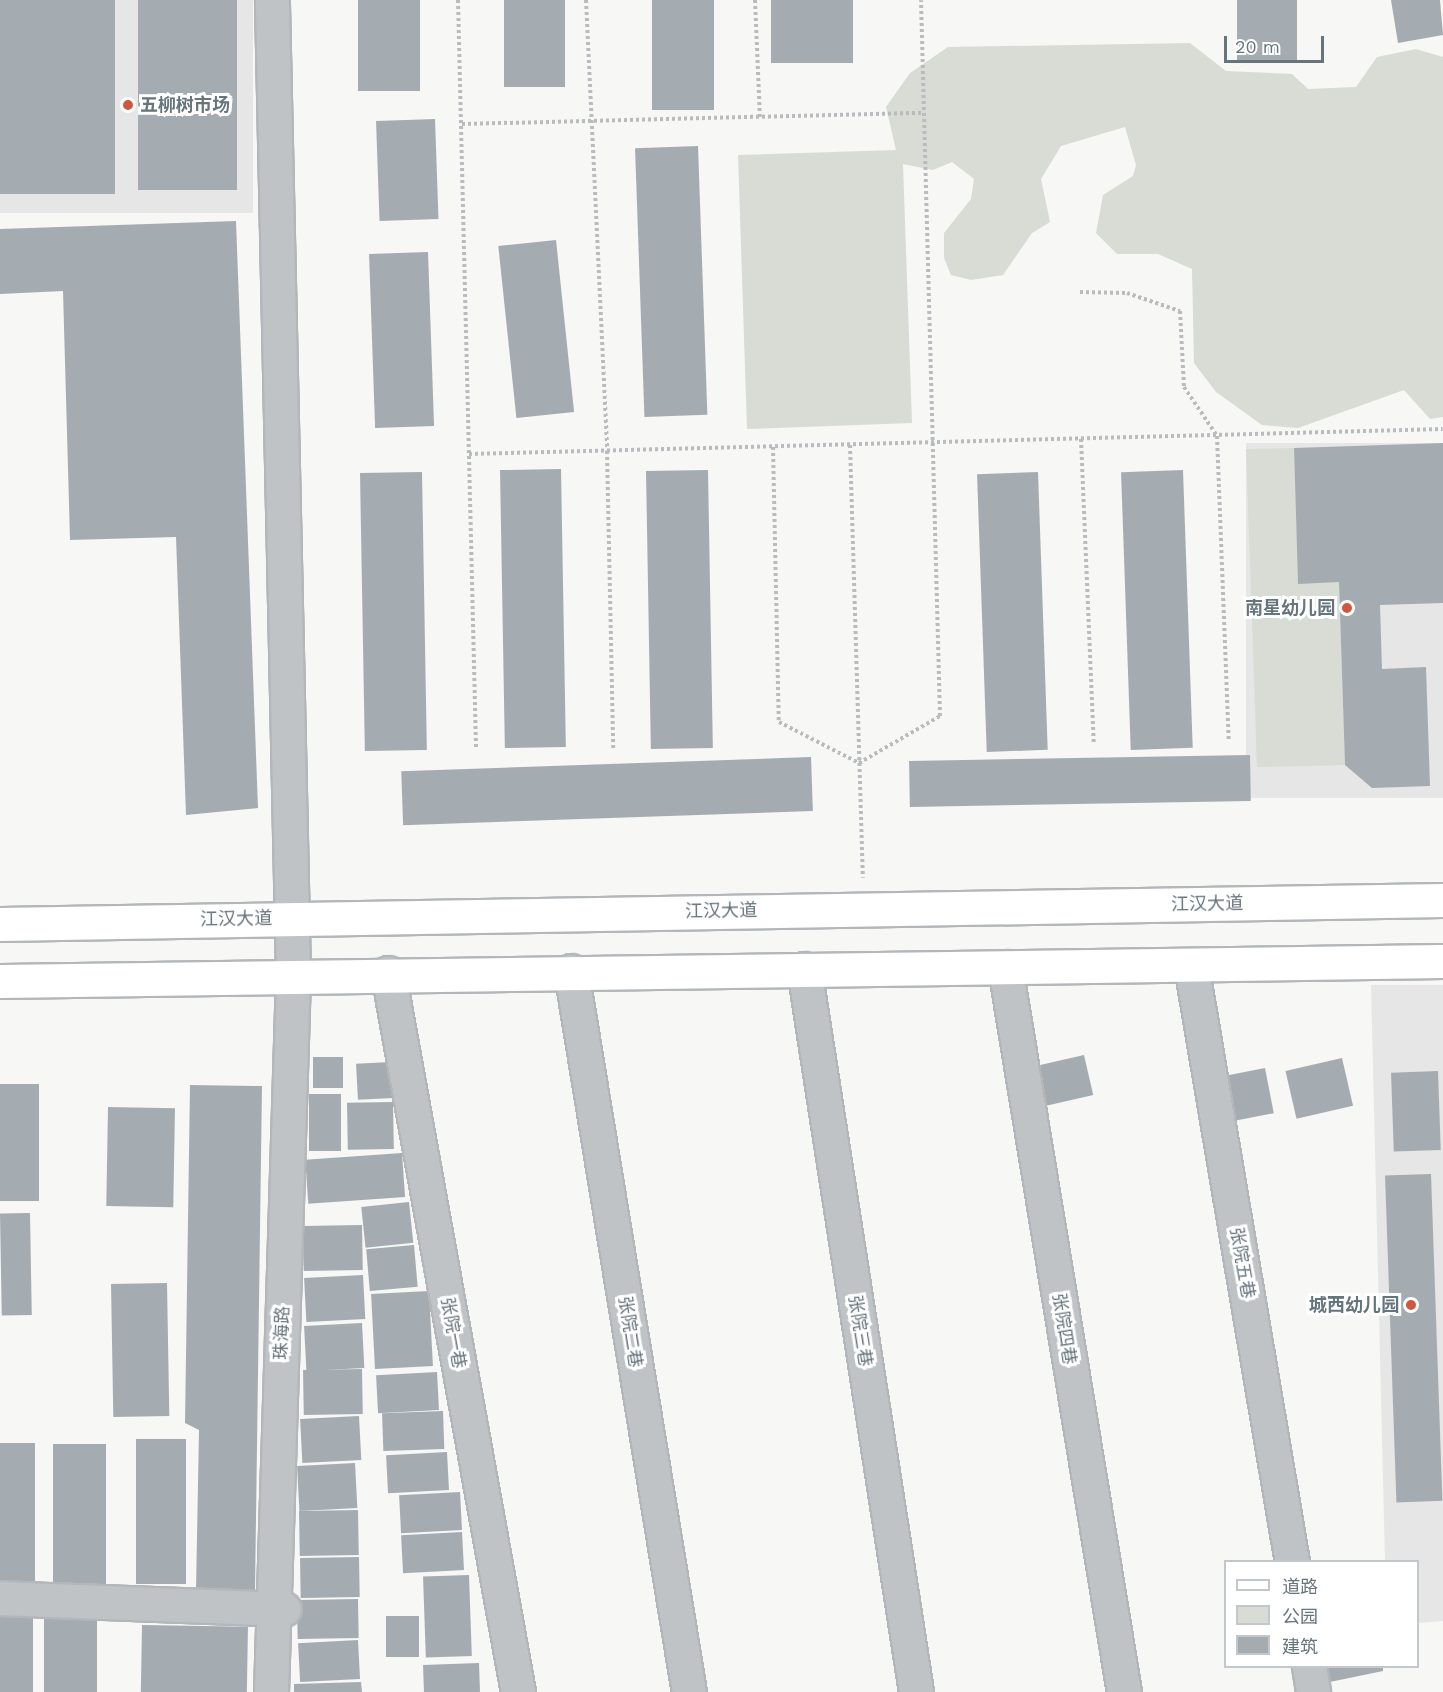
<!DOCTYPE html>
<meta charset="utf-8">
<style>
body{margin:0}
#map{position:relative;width:1443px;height:1692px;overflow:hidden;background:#f7f7f5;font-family:"Work Sans","Noto Sans SC",sans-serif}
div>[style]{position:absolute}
.built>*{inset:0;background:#e5e6e5;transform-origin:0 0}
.green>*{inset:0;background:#d8dcd5}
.building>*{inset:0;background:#a5acb1;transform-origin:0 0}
.path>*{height:4px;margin-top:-2px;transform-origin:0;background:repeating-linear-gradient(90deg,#b9bcbe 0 3px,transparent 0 6px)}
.roads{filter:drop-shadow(2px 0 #b3b7ba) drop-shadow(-2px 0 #b3b7ba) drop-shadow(0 2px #b3b7ba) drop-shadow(0 -2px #b3b7ba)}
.minor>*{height:33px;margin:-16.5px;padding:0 16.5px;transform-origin:16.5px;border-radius:16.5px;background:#bfc3c6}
.major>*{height:33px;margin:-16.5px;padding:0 16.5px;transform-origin:16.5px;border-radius:16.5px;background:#fff}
.dots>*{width:16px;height:16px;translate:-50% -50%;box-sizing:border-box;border:3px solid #fff;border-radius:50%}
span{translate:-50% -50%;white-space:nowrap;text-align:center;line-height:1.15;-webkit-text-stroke:6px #fff;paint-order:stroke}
.poi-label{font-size:18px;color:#66747c;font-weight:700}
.left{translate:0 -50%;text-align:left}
.right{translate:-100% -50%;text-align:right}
.street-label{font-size:18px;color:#66747c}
.legend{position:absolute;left:1224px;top:1560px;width:195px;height:108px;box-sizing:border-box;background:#fff;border:2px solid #c2c7cb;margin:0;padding:8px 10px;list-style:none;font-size:18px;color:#66747c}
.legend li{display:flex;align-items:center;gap:12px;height:30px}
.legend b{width:30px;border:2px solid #c2c7cb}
.scale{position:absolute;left:1224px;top:36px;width:100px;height:27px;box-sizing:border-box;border:3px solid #66747c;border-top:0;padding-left:8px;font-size:18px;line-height:21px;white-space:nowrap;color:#66747c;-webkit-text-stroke:4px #fff;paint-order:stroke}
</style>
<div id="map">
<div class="built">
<i style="left:0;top:0;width:253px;height:213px"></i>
<i style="left:1443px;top:443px;width:355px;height:197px;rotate:90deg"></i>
<i style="clip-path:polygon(1371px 985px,1443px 985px,1443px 1621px,1418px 1623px,1418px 1562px,1385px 1561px)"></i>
</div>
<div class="green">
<i style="clip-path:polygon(1190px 43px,1226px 71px,1292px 74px,1308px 89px,1356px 87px,1377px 57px,1416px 49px,1443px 57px,1443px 417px,1430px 419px,1404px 390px,1298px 428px,1262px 425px,1216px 392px,1194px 363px,1192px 269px,1158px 254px,1117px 254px,1096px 233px,1103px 195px,1133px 176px,1136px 165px,1125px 127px,1061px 146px,1041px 179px,1050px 222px,1032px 233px,1003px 275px,971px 280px,951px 275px,944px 258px,944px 233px,971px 199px,974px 179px,952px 162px,933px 170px,903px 164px,912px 423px,747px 429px,738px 155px,896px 150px,886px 107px,910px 73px,948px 47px)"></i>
<i style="clip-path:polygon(1294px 448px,1298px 583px,1339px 582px,1345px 765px,1257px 767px,1246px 449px)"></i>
</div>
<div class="building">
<i style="left:0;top:0;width:115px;height:194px"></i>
<i style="left:138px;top:0;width:99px;height:190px"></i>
<i style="left:358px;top:0;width:62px;height:91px"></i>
<i style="left:504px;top:0;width:61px;height:87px"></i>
<i style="left:652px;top:0;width:62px;height:110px"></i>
<i style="left:771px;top:0;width:82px;height:63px"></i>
<i style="left:1237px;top:0;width:60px;height:63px"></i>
<i style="clip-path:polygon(1391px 0,1440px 0,1443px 35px,1398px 43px)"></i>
<i style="left:435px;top:119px;width:100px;height:59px;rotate:88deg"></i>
<i style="left:698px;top:146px;width:269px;height:63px;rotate:88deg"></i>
<i style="clip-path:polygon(236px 221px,258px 808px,186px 815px,176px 537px,70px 540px,63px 291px,0 294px,0 229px)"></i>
<i style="left:556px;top:240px;width:173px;height:58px;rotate:84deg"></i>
<i style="left:428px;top:252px;width:174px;height:59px;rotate:88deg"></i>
<i style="clip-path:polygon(1443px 443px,1443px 603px,1380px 605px,1382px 669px,1426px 667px,1430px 786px,1372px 788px,1345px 765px,1339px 582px,1298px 584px,1294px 448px)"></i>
<i style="left:561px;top:469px;width:278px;height:61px;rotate:89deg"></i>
<i style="left:708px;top:470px;width:278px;height:62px;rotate:89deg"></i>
<i style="left:1183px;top:470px;width:278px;height:62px;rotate:88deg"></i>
<i style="left:422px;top:472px;width:278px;height:62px;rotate:89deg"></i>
<i style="left:1038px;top:472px;width:278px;height:61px;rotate:88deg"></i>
<i style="left:1250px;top:755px;width:46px;height:341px;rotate:89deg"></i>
<i style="left:811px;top:757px;width:54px;height:410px;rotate:88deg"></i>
<i style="left:1084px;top:1055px;width:41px;height:55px;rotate:77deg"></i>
<i style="left:313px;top:1057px;width:30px;height:31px"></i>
<i style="left:1342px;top:1058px;width:49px;height:58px;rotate:77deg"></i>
<i style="left:391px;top:1062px;width:36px;height:35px;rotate:87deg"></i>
<i style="left:1265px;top:1068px;width:46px;height:48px;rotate:79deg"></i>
<i style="left:1438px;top:1071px;width:79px;height:47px;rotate:88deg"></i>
<i style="left:0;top:1084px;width:39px;height:117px"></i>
<i style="clip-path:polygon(190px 1085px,262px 1086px,255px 1591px,196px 1590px,199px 1430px,185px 1423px)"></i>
<i style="left:309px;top:1094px;width:32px;height:57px"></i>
<i style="left:393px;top:1102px;width:47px;height:46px;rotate:89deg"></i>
<i style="left:108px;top:1107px;width:67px;height:99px;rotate:1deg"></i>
<i style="left:402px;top:1153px;width:44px;height:97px;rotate:86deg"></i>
<i style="left:1431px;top:1174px;width:327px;height:46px;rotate:88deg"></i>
<i style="left:409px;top:1202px;width:41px;height:48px;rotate:84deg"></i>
<i style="left:30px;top:1213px;width:102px;height:30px;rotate:89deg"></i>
<i style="left:362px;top:1225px;width:45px;height:59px;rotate:89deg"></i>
<i style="left:414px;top:1245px;width:42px;height:48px;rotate:85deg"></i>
<i style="left:363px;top:1275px;width:44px;height:59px;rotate:87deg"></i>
<i style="left:167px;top:1283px;width:133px;height:56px;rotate:89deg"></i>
<i style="left:429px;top:1291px;width:75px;height:58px;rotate:87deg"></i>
<i style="left:362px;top:1323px;width:45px;height:58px;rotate:87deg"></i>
<i style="left:362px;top:1369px;width:45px;height:59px;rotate:89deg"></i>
<i style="left:437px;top:1372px;width:38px;height:61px;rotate:87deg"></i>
<i style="left:443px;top:1411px;width:38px;height:61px;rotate:88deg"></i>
<i style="left:359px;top:1416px;width:44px;height:59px;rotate:87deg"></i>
<i style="left:136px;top:1439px;width:50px;height:145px"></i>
<i style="left:0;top:1443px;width:35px;height:139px"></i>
<i style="left:53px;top:1444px;width:53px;height:141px"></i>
<i style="left:447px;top:1452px;width:38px;height:61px;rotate:87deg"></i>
<i style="left:355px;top:1463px;width:45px;height:58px;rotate:87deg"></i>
<i style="left:460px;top:1492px;width:38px;height:61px;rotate:87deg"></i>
<i style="left:358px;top:1510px;width:45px;height:59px;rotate:89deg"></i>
<i style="left:462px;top:1532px;width:38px;height:61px;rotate:87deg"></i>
<i style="left:359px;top:1557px;width:40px;height:59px;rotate:89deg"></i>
<i style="left:469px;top:1575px;width:81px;height:46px;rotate:88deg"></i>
<i style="left:358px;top:1599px;width:39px;height:61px;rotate:89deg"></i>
<i style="left:0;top:1604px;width:33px;height:88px"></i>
<i style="left:44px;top:1606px;width:53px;height:86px"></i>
<i style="left:386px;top:1616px;width:33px;height:41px"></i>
<i style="left:142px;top:1625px;width:106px;height:67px;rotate:1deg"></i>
<i style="left:358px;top:1640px;width:39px;height:60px;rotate:87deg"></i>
<i style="left:479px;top:1663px;width:29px;height:56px;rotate:88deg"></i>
<i style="clip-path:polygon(1322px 1666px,1383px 1666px,1383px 1671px,1325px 1683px)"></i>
<i style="clip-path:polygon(361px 1682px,362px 1692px,294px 1692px,294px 1684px)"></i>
</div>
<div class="path">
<i style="left:458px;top:0;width:748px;rotate:88.62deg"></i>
<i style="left:586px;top:0;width:451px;rotate:87.3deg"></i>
<i style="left:607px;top:451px;width:298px;rotate:88.8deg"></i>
<i style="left:755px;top:0;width:117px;rotate:87.6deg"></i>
<i style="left:462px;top:124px;width:462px;rotate:-1.4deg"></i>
<i style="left:1080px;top:292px;width:47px;rotate:1.2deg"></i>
<i style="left:1127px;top:293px;width:56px;rotate:18.8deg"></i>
<i style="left:1180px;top:311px;width:76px;rotate:87deg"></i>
<i style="left:1184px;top:387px;width:59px;rotate:56deg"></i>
<i style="left:1217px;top:436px;width:306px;rotate:87.8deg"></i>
<i style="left:1081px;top:439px;width:305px;rotate:87.6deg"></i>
<i style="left:850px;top:445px;width:433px;rotate:88.3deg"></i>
<i style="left:773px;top:447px;width:275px;rotate:88.8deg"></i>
<i style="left:779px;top:722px;width:90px;rotate:27.1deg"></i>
<i style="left:859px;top:763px;width:94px;rotate:-30.1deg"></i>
<i style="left:940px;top:716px;width:716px;rotate:-91.52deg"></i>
<i style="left:469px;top:454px;width:974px;rotate:-1.47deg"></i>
</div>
<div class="roads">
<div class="minor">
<i style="left:1191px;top:965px;width:605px;rotate:80.4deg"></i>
<i style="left:1005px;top:967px;width:735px;rotate:80.68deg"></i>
<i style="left:804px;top:969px;width:732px;rotate:81.19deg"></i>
<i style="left:571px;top:971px;width:731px;rotate:80.71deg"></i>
<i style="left:388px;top:973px;width:731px;rotate:79.75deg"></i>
<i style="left:0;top:1598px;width:284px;rotate:2.2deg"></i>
<i style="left:1309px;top:1666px;width:26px;rotate:81deg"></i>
<i style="left:271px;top:1692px;width:718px;rotate:-88.24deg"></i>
<i style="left:293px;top:974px;width:974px;rotate:-91.24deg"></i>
</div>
<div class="major">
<i style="left:0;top:924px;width:1443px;rotate:-0.95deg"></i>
<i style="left:0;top:981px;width:1443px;rotate:-0.79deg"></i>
</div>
</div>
<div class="dots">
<i style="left:128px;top:105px;background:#ce573e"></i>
<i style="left:1347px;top:608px;background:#ce573e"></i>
<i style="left:1411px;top:1305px;background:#ce573e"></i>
</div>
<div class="poi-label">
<span class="left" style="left:140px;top:105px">五柳树市场</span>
<span class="right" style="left:1335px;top:608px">南星幼儿园</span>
<span class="right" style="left:1399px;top:1305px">城西幼儿园</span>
</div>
<div class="street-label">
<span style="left:1207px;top:904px;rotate:-1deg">江汉大道</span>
<span style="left:721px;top:911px;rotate:-1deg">江汉大道</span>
<span style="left:236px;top:919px;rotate:-1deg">江汉大道</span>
<span style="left:1242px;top:1263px;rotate:80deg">张院五巷</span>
<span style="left:1064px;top:1329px;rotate:81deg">张院四巷</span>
<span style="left:860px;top:1331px;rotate:81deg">张院三巷</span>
<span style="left:630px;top:1332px;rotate:81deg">张院二巷</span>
<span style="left:282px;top:1333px;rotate:-88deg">珠海路</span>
<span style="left:453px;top:1333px;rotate:80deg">张院一巷</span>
</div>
<ul class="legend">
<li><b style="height:8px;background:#fff"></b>道路</li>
<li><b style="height:16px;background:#d8dcd5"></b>公园</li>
<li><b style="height:16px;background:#a5acb1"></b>建筑</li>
</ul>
<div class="scale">20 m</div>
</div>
